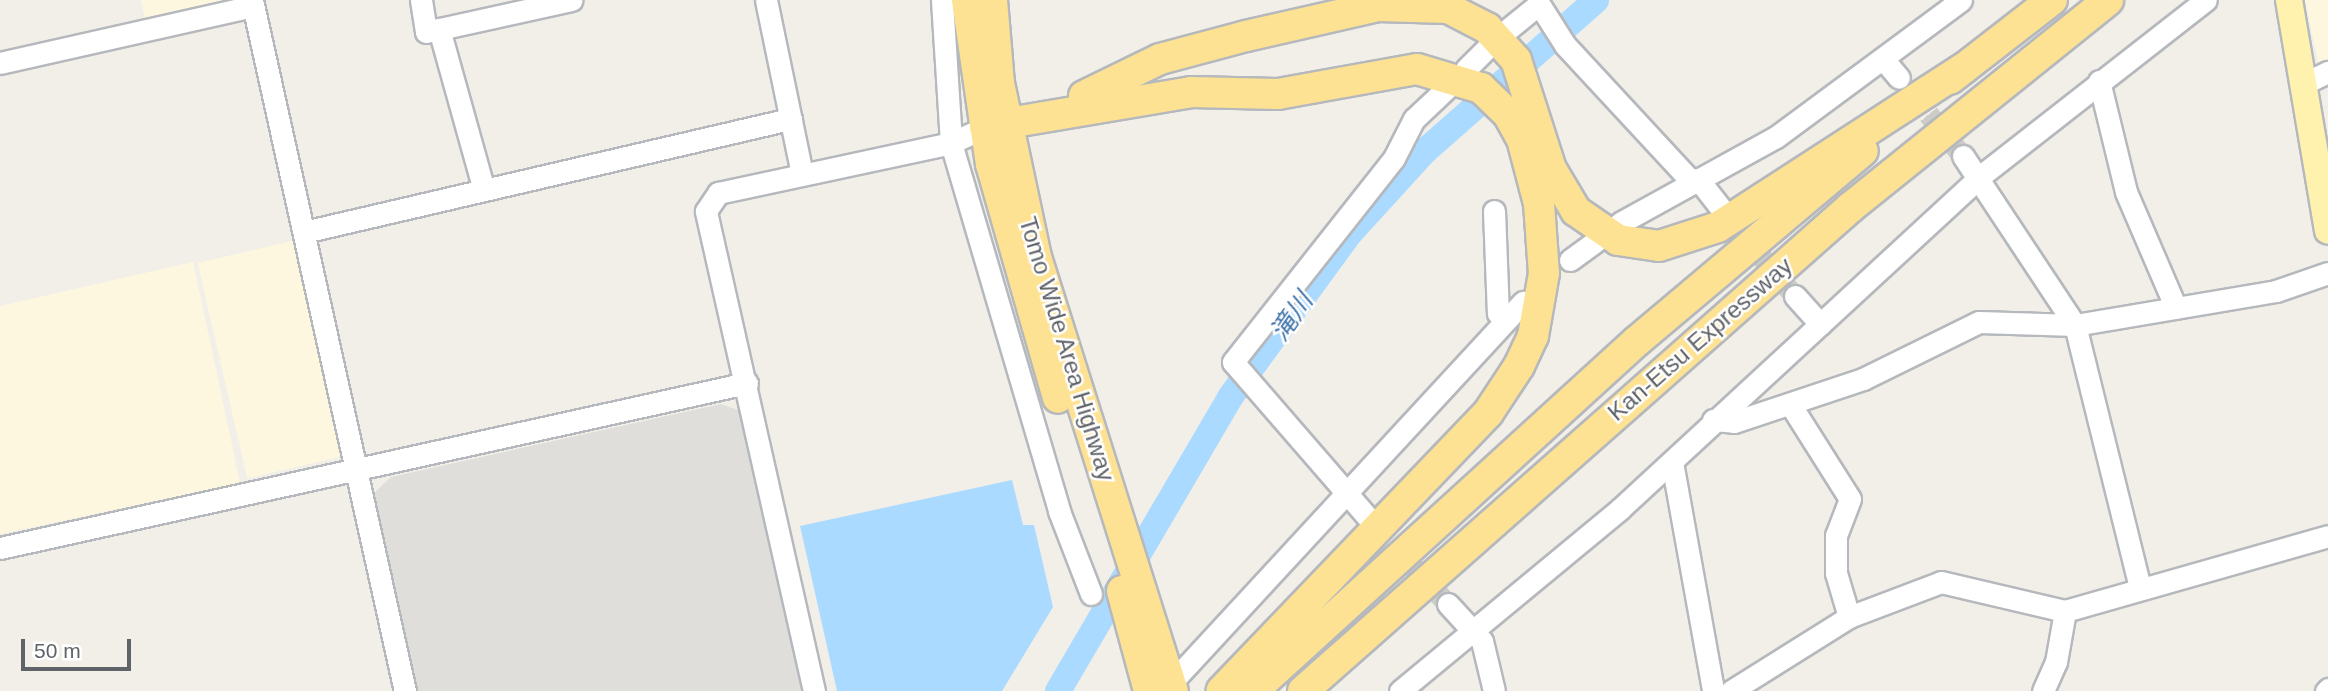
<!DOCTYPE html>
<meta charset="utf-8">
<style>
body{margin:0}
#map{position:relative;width:2328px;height:691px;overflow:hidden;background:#f1efe8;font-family:Arial,"Noto Sans JP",sans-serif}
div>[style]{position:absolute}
.commercial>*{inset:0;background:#fef7e0;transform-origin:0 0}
.industrial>*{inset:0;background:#e0deda}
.water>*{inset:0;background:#aadaff}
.river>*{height:26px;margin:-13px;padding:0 13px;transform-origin:13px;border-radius:13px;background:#aadaff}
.minor-tunnel>*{height:21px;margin-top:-10.5px;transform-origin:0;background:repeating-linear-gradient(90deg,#ccccc8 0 21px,transparent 0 31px)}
.roads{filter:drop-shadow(2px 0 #b5b8bc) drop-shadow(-2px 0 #b5b8bc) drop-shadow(0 2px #b5b8bc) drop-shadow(0 -2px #b5b8bc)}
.minor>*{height:21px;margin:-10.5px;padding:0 10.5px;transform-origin:10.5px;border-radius:10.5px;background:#fff}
.major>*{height:26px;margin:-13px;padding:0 13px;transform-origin:13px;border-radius:13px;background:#fff2af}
.highway>*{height:30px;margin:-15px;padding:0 15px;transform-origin:15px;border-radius:15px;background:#fde293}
span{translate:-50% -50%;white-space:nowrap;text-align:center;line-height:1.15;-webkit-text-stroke:5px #fff;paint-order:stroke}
.street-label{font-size:24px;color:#5f6368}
.water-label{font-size:26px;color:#4174aa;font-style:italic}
.scale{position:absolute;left:21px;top:639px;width:110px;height:32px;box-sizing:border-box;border:4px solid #5f6368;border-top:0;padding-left:9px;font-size:21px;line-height:24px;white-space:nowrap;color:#5f6368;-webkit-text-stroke:5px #fff;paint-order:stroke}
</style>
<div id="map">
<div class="commercial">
<i style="clip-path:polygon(141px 0,242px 0,146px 24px)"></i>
<i style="clip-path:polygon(2305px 0,2328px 0,2328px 62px,2319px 65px)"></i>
<i style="left:297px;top:240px;width:221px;height:102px;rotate:77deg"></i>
<i style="clip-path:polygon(193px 262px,240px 483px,0 534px,0 306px)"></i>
</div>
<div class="industrial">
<i style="clip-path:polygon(721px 404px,741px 411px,803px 691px,418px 691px,373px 494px,391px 477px)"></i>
</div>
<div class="water">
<i style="clip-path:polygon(1012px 480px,1023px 525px,1034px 525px,1053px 607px,1002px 691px,837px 691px,800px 526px)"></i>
</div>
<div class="river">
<i style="left:1058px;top:691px;width:342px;rotate:-59.6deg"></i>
<i style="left:1231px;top:396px;width:202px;rotate:-53.9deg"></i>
<i style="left:1350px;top:233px;width:111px;rotate:-47.6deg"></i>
<i style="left:1425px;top:151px;width:228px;rotate:-41.4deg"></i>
</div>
<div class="minor-tunnel">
<i style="left:1909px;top:90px;width:85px;rotate:50.7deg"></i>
<i style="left:1722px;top:210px;width:113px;rotate:49.7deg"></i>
<i style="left:1370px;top:520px;width:115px;rotate:47.1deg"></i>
</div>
<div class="roads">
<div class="minor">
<i style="left:252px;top:0;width:708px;rotate:77.52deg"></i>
<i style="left:421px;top:0;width:32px;rotate:81deg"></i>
<i style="left:426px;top:32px;width:149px;rotate:-12.4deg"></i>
<i style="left:766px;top:0;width:178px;rotate:78.3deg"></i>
<i style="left:942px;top:0;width:143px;rotate:86.4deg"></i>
<i style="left:951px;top:143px;width:384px;rotate:73.6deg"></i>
<i style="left:1059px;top:511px;width:89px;rotate:68.9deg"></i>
<i style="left:439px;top:29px;width:167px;rotate:74.4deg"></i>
<i style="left:1507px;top:30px;width:41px;rotate:-39.1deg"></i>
<i style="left:1539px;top:4px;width:49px;rotate:57.6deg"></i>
<i style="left:1565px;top:45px;width:187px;rotate:47.2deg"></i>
<i style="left:1884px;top:60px;width:23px;rotate:50deg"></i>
<i style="left:0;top:63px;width:259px;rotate:-12.7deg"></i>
<i style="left:1466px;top:69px;width:31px;rotate:-45deg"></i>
<i style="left:2099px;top:81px;width:114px;rotate:76.3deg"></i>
<i style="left:2126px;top:192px;width:126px;rotate:66.7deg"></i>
<i style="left:2303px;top:84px;width:28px;rotate:-26deg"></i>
<i style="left:1963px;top:156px;width:203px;rotate:56.5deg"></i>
<i style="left:2075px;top:325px;width:270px;rotate:76.1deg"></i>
<i style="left:1698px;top:179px;width:39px;rotate:52deg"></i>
<i style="left:1494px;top:211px;width:102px;rotate:87.8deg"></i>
<i style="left:1498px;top:313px;width:8px;rotate:45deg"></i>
<i style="left:1620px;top:223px;width:178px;rotate:-28.9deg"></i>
<i style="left:1776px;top:137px;width:230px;rotate:-36.5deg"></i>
<i style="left:304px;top:232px;width:500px;rotate:-13.1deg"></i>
<i style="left:1570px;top:260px;width:31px;rotate:-36deg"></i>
<i style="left:1795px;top:296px;width:38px;rotate:48deg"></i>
<i style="left:1790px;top:404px;width:112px;rotate:57.7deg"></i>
<i style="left:1850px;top:499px;width:39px;rotate:111deg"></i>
<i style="left:1836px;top:535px;width:38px;rotate:90deg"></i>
<i style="left:1836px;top:573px;width:46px;rotate:73.5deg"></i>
<i style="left:1713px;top:420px;width:21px;rotate:5deg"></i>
<i style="left:1734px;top:422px;width:136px;rotate:-18.4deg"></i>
<i style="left:1863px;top:379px;width:129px;rotate:-26.2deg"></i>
<i style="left:1979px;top:322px;width:96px;rotate:1.8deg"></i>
<i style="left:2075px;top:325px;width:204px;rotate:-9.6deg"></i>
<i style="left:2276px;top:291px;width:55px;rotate:-19.1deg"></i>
<i style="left:1672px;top:462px;width:233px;rotate:79.8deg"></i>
<i style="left:1370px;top:520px;width:209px;rotate:-130.9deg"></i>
<i style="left:1233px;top:362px;width:260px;rotate:-51.7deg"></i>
<i style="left:1394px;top:158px;width:44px;rotate:-62.9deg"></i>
<i style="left:1414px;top:119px;width:48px;rotate:-43.3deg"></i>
<i style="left:0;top:548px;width:765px;rotate:-12.46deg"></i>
<i style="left:1448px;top:604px;width:50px;rotate:47.4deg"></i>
<i style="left:1482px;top:641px;width:51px;rotate:76.5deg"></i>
<i style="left:1171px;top:683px;width:519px;rotate:-47.27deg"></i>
<i style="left:814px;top:691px;width:492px;rotate:-102.7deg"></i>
<i style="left:706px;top:211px;width:22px;rotate:-56deg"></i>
<i style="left:718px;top:193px;width:238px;rotate:-12.1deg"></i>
<i style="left:951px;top:143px;width:38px;rotate:-25deg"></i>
<i style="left:1400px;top:691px;width:287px;rotate:-39.6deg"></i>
<i style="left:1621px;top:508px;width:486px;rotate:-42.7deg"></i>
<i style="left:1978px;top:178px;width:289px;rotate:-38deg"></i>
<i style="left:1731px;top:691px;width:139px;rotate:-32.1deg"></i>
<i style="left:1849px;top:617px;width:98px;rotate:-20.8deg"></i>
<i style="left:1941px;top:582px;width:127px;rotate:13.2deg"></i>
<i style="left:2065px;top:611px;width:273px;rotate:-15.9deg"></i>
<i style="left:2043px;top:691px;width:32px;rotate:-66deg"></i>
<i style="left:2056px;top:662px;width:52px;rotate:-80deg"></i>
<i style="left:2326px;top:691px;width:3px;rotate:-45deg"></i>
</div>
<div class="major">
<i style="left:2289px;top:0;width:234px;rotate:80.4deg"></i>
</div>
<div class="highway">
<i style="left:967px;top:0;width:166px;rotate:81.7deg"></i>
<i style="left:991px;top:164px;width:243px;rotate:74deg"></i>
<i style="left:992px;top:0;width:83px;rotate:85.2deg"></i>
<i style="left:999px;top:83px;width:178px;rotate:78deg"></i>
<i style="left:1036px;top:257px;width:455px;rotate:72.5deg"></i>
<i style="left:1950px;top:79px;width:129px;rotate:-37.8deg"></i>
<i style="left:1084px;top:96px;width:85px;rotate:-26deg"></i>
<i style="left:1160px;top:59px;width:89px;rotate:-15deg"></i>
<i style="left:1246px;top:36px;width:135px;rotate:-12.8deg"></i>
<i style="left:1378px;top:6px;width:70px;rotate:1.6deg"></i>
<i style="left:1448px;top:8px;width:44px;rotate:27.1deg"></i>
<i style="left:1487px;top:28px;width:43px;rotate:47.8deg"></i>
<i style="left:1516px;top:60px;width:114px;rotate:72.2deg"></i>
<i style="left:1551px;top:169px;width:49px;rotate:59.2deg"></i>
<i style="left:1576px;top:211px;width:51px;rotate:34.6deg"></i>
<i style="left:1618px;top:240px;width:41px;rotate:8.3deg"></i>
<i style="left:1659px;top:246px;width:62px;rotate:-17.9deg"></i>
<i style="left:1718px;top:227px;width:293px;rotate:-32.9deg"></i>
<i style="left:985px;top:127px;width:209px;rotate:-9.6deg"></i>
<i style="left:1191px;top:92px;width:87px;rotate:1.3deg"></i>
<i style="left:1278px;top:94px;width:141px;rotate:-10.2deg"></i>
<i style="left:1417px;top:69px;width:67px;rotate:16.5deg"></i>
<i style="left:1481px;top:88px;width:37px;rotate:44deg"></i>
<i style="left:1508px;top:114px;width:29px;rotate:61deg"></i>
<i style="left:1522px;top:139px;width:67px;rotate:75.3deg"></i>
<i style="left:1539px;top:204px;width:69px;rotate:85.9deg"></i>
<i style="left:1544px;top:273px;width:64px;rotate:99.9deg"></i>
<i style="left:1533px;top:336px;width:33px;rotate:115deg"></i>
<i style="left:1519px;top:366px;width:56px;rotate:123.4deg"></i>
<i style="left:1488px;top:413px;width:385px;rotate:133.8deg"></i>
<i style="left:1122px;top:591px;width:104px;rotate:74.9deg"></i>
<i style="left:1253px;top:691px;width:520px;rotate:-42.35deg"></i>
<i style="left:1637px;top:341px;width:295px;rotate:-40.1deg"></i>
<i style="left:1303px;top:691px;width:731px;rotate:-41.45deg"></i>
<i style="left:1851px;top:207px;width:330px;rotate:-38.8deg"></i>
</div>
</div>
<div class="street-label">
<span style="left:1700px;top:339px;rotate:-41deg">Kan-Etsu Expressway</span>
<span style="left:1067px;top:349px;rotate:73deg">Tomo Wide Area Highway</span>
</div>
<div class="water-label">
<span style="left:1292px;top:317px;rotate:-55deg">滝川</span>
</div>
<div class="scale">50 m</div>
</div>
